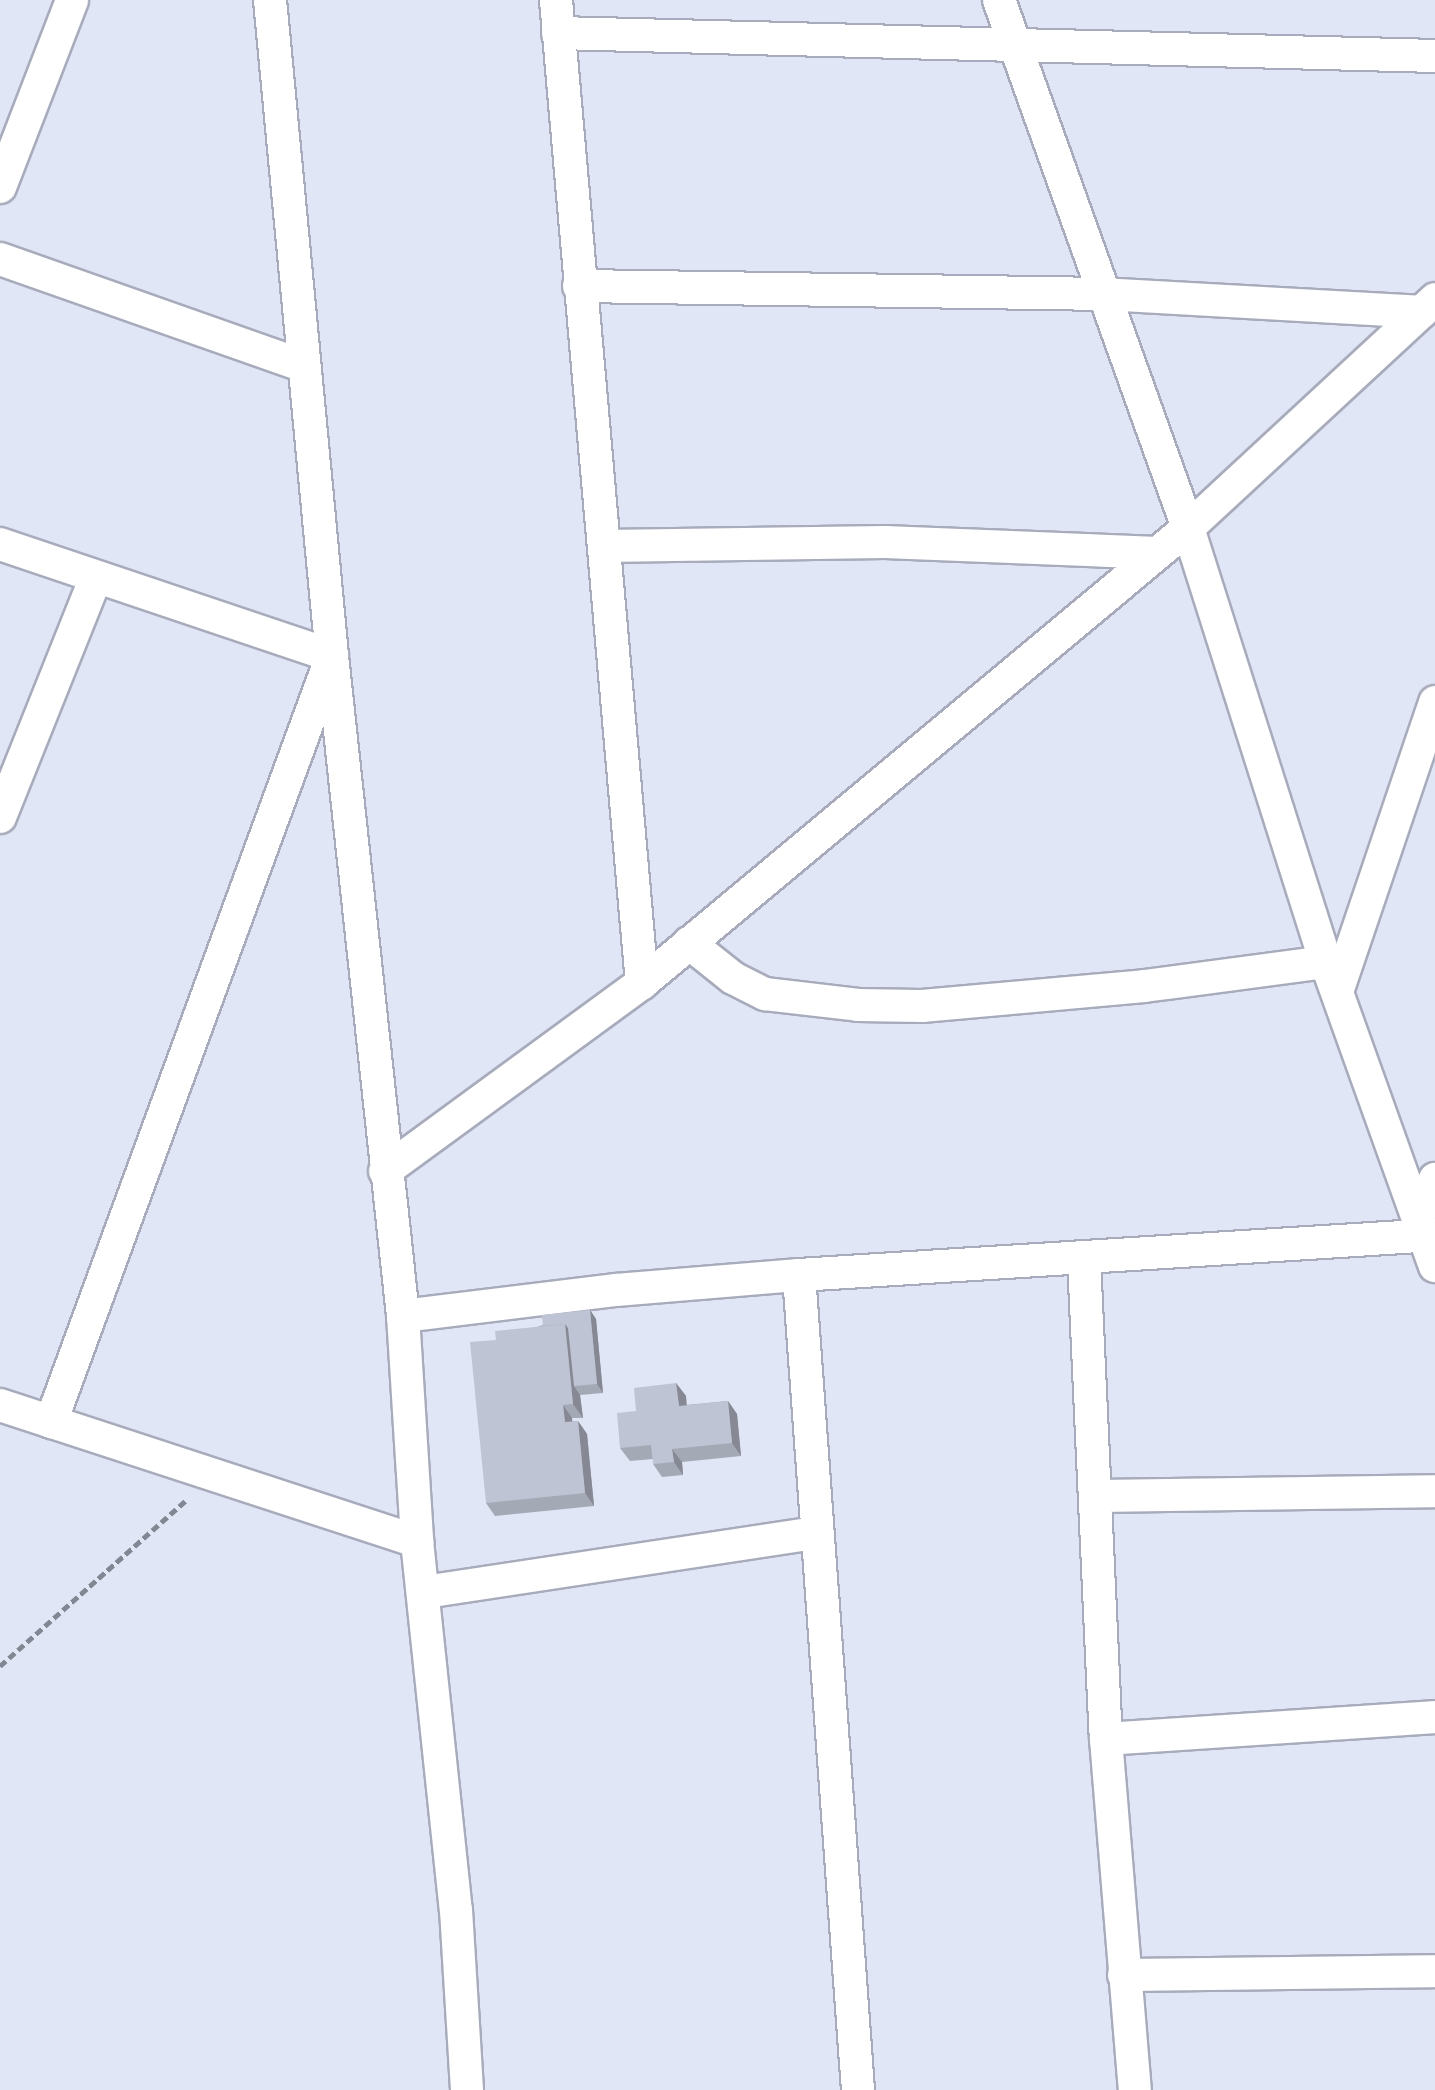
<!DOCTYPE html>
<style>
body{margin:0}
#map{position:relative;width:1435px;height:2090px;overflow:hidden;background:#e1e6f7;font-family:"Exo 2",sans-serif}
div>[style]{position:absolute}
.path>*{height:5px;margin-top:-2.5px;transform-origin:0;background:repeating-linear-gradient(90deg,#838793 0 8px,transparent 0 12px)}
.roads{filter:drop-shadow(2px 0 #a7abbb) drop-shadow(-2px 0 #a7abbb) drop-shadow(0 2px #a7abbb) drop-shadow(0 -2px #a7abbb)}
.minor>*{height:32px;margin:-16px;padding:0 16px;transform-origin:16px;border-radius:16px;background:#fff}
.wall>*{inset:0;background:#a4a9b6}
.shaded-wall>*{inset:0;background:#868994}
.building>*{inset:0;background:#bfc4d4}
span{translate:-50% -50%;white-space:nowrap;text-align:center;line-height:1.15;-webkit-text-stroke:6px #fff;paint-order:stroke}
</style>
<div id="map">
<div class="path">
<i style="left:0;top:1666px;width:249px;rotate:-41.7deg"></i>
</div>
<div class="roads">
<div class="minor">
<i style="left:270px;top:0;width:659px;rotate:84.6deg"></i>
<i style="left:332px;top:656px;width:664px;rotate:83.86deg"></i>
<i style="left:403px;top:1316px;width:225px;rotate:86.4deg"></i>
<i style="left:417px;top:1541px;width:371px;rotate:84deg"></i>
<i style="left:456px;top:1910px;width:180px;rotate:86.5deg"></i>
<i style="left:556px;top:0;width:987px;rotate:85deg"></i>
<i style="left:999px;top:0;width:561px;rotate:70.3deg"></i>
<i style="left:1188px;top:528px;width:455px;rotate:72.4deg"></i>
<i style="left:1326px;top:962px;width:323px;rotate:70.3deg"></i>
<i style="left:558px;top:33px;width:877px;rotate:1.5deg"></i>
<i style="left:0;top:187px;width:200px;rotate:-68.9deg"></i>
<i style="left:0;top:259px;width:322px;rotate:19.4deg"></i>
<i style="left:579px;top:286px;width:524px;rotate:0.87deg"></i>
<i style="left:1103px;top:294px;width:319px;rotate:3.2deg"></i>
<i style="left:0;top:544px;width:350px;rotate:18.6deg"></i>
<i style="left:332px;top:656px;width:816px;rotate:110.15deg"></i>
<i style="left:604px;top:546px;width:281px;rotate:-0.8deg"></i>
<i style="left:885px;top:542px;width:273px;rotate:2.3deg"></i>
<i style="left:0;top:817px;width:258px;rotate:-68.2deg"></i>
<i style="left:689px;top:943px;width:56px;rotate:38.5deg"></i>
<i style="left:733px;top:978px;width:36px;rotate:27deg"></i>
<i style="left:765px;top:994px;width:94px;rotate:6.7deg"></i>
<i style="left:858px;top:1005px;width:64px;rotate:0.9deg"></i>
<i style="left:922px;top:1006px;width:223px;rotate:-5.1deg"></i>
<i style="left:1144px;top:986px;width:184px;rotate:-7.5deg"></i>
<i style="left:1338px;top:989px;width:303px;rotate:-71.3deg"></i>
<i style="left:385px;top:1171px;width:318px;rotate:-36.2deg"></i>
<i style="left:642px;top:983px;width:711px;rotate:-39.81deg"></i>
<i style="left:1188px;top:528px;width:337px;rotate:-42.8deg"></i>
<i style="left:1418px;top:1216px;width:41px;rotate:-65.3deg"></i>
<i style="left:1084px;top:1259px;width:481px;rotate:87.4deg"></i>
<i style="left:1106px;top:1739px;width:352px;rotate:85.3deg"></i>
<i style="left:799px;top:1275px;width:817px;rotate:85.86deg"></i>
<i style="left:403px;top:1316px;width:215px;rotate:-7deg"></i>
<i style="left:616px;top:1290px;width:184px;rotate:-4.7deg"></i>
<i style="left:799px;top:1275px;width:637px;rotate:-3.6deg"></i>
<i style="left:0;top:1405px;width:439px;rotate:18.1deg"></i>
<i style="left:1096px;top:1496px;width:339px;rotate:-0.8deg"></i>
<i style="left:425px;top:1592px;width:395px;rotate:-8.6deg"></i>
<i style="left:1106px;top:1739px;width:330px;rotate:-3.8deg"></i>
<i style="left:1124px;top:1975px;width:311px;rotate:-0.7deg"></i>
</div>
</div>
<div class="wall">
<i style="clip-path:polygon(590px 1310px,596px 1319px,603px 1393px,580px 1395px,583px 1418px,572px 1418px,572px 1421px,578px 1421px,587px 1434px,594px 1506px,495px 1516px,486px 1503px,496px 1340px)"></i>
<i style="clip-path:polygon(676px 1383px,686px 1396px,686px 1405px,728px 1401px,737px 1414px,741px 1456px,682px 1462px,683px 1475px,662px 1477px,653px 1464px,653px 1459px,630px 1461px,620px 1448px,636px 1411px)"></i>
</div>
<div class="shaded-wall">
<i style="clip-path:polygon(590px 1310px,596px 1319px,603px 1393px,597px 1384px)"></i>
<i style="clip-path:polygon(565px 1324px,575px 1337px,574px 1386px,580px 1395px,583px 1418px,573px 1404px)"></i>
<i style="clip-path:polygon(676px 1383px,686px 1396px,688px 1419px,679px 1406px)"></i>
<i style="clip-path:polygon(728px 1401px,737px 1414px,741px 1456px,732px 1443px)"></i>
<i style="clip-path:polygon(563px 1405px,572px 1418px,574px 1435px,565px 1422px)"></i>
<i style="clip-path:polygon(578px 1421px,587px 1434px,594px 1506px,585px 1493px)"></i>
<i style="clip-path:polygon(672px 1449px,682px 1462px,683px 1475px,674px 1462px)"></i>
</div>
<div class="building">
<i style="clip-path:polygon(590px 1310px,597px 1384px,574px 1386px,568px 1328px,565px 1324px,543px 1326px,542px 1315px)"></i>
<i style="clip-path:polygon(565px 1324px,573px 1404px,563px 1405px,565px 1422px,578px 1421px,585px 1493px,486px 1503px,470px 1342px,496px 1340px,495px 1331px)"></i>
<i style="clip-path:polygon(676px 1383px,679px 1406px,728px 1401px,732px 1443px,672px 1449px,674px 1462px,653px 1464px,651px 1445px,620px 1448px,617px 1413px,636px 1411px,634px 1388px)"></i>
</div>
</div>
